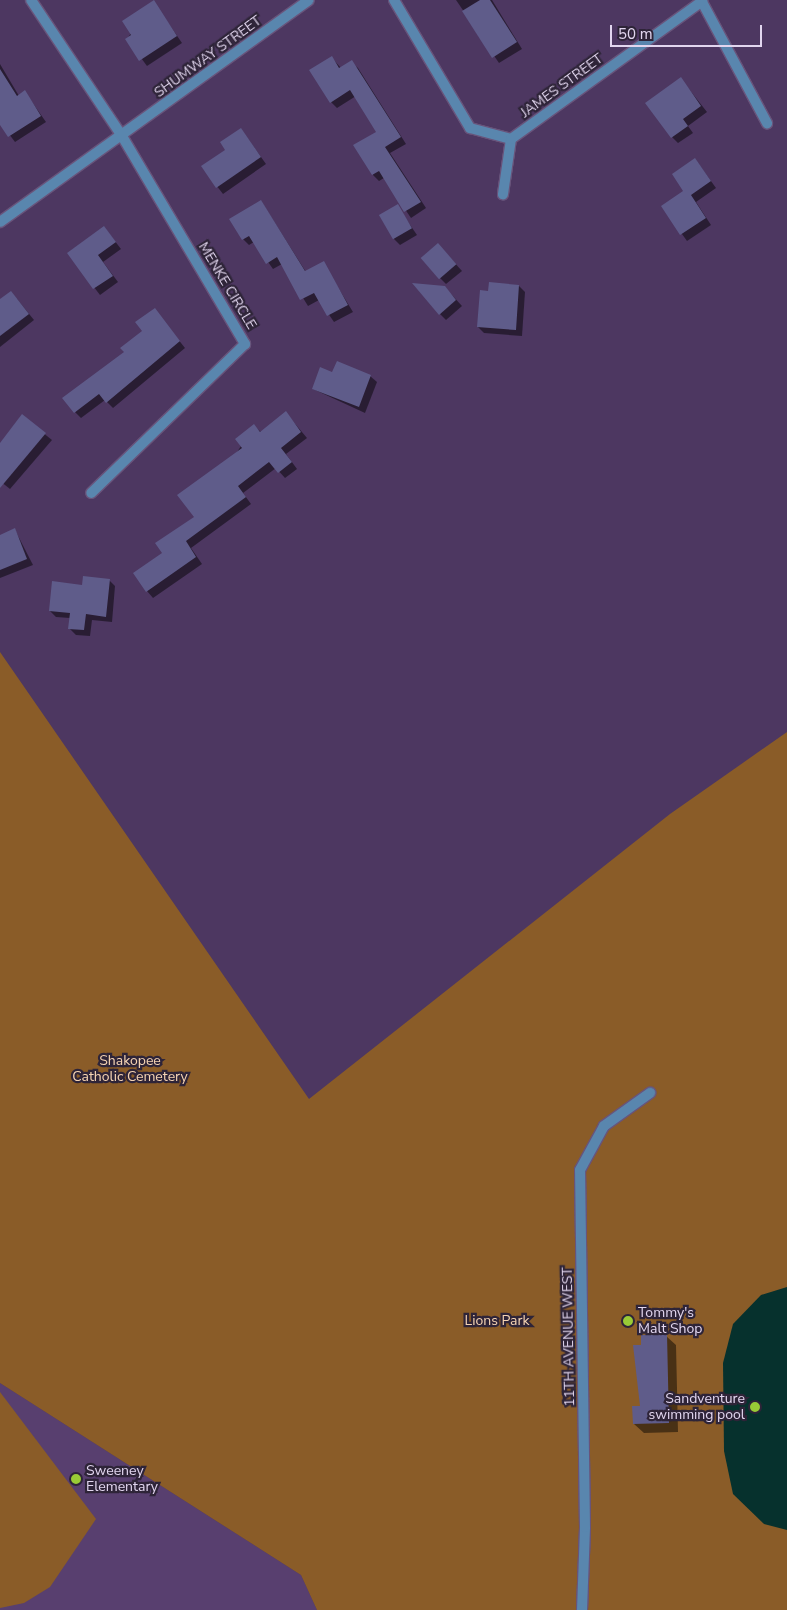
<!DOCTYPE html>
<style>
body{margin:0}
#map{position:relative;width:787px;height:1610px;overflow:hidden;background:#4d3761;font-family:"Nunito Sans",sans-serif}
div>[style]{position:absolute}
.built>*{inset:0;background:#583f6f}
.green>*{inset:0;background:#8a5c28}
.water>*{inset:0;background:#06312d}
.shadow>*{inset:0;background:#0007}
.building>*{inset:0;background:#5f5c8a;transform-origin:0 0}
.roads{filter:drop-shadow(1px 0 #68547b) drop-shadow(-1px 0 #68547b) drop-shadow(0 1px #68547b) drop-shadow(0 -1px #68547b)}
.minor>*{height:10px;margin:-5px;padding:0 5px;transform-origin:5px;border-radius:5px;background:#5986ae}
.dots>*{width:14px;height:14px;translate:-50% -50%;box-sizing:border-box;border:2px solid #2e2438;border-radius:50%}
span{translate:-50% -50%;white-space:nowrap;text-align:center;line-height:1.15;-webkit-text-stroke:4.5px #2e2438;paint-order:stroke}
.street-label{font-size:14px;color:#e2d6ef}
.park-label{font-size:14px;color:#f6d4b3}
.poi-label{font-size:14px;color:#e2d6ef}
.left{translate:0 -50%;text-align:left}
.right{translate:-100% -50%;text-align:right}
.scale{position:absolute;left:610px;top:25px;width:152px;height:22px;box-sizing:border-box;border:2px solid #e2d6ef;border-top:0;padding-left:6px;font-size:15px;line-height:18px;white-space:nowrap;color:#e2d6ef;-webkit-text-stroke:4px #2e2438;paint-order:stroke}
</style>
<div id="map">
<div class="built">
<i style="clip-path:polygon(0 1383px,301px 1575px,317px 1610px,0 1610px)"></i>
</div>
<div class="green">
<i style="clip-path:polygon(0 652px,309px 1099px,670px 814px,787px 732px,787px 1610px,317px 1610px,301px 1575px,0 1383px)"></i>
<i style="clip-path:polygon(0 1392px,96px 1519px,50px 1587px,24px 1603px,0 1608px)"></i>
</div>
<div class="water">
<i style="clip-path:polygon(787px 1287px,787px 1530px,764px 1524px,733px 1494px,724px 1451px,723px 1363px,733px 1324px,761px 1295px)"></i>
</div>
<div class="shadow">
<i style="clip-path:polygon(456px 0,492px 0,522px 49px,499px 63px)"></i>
<i style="clip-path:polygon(153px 1px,182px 43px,147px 66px,127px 39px)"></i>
<i style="clip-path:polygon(331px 57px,341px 68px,351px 62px,358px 68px,406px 144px,390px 153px,426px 208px,411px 218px,384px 178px,379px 181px,373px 175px,378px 132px,356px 96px,337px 108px,331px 102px)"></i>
<i style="clip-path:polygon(0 64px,19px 96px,25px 92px,46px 122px,15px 142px,0 122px)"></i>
<i style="clip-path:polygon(681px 79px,707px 112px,688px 126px,693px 133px,678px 143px,672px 137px)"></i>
<i style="clip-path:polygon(241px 129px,266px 164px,223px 194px,202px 167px,227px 150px)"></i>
<i style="clip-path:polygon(695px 159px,716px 188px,696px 202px,711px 225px,687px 241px,662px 206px,685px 191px)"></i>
<i style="clip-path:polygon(261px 201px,306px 272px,323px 263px,353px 312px,334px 322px,319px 300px,308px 306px,282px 264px,273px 269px,254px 242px,249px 245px,243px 239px)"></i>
<i style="clip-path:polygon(397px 206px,417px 235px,400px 245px,394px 239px)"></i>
<i style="clip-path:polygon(104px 227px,121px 249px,103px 262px,118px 282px,100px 295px,68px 253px)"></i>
<i style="clip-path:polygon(444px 251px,462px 271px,446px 284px,440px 278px)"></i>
<i style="clip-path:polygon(519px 286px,525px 292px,522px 336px,484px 333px,478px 327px,490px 292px)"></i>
<i style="clip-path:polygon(451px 294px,462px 306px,446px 320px,440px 314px)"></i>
<i style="clip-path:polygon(17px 299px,34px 320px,0 347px,0 300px)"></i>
<i style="clip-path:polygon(154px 309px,185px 348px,113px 408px,105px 400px,81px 418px,75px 412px,144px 332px)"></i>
<i style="clip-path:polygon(333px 373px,370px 376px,377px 382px,365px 413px,313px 389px)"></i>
<i style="clip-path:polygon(286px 413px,307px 438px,286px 454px,297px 469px,285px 478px,276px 468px,243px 493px,251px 504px,191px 548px,202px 564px,153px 598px,147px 591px,163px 553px,195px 517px,254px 426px,261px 432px)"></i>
<i style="clip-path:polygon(22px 416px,52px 440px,10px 489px,0 481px,0 445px)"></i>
<i style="clip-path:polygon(15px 530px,33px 565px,0 578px,0 536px)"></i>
<i style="clip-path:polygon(109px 580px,115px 586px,112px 622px,92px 620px,90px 636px,76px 635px,69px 628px,70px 618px,56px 617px,50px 611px,84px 586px)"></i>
<i style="clip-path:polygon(666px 1336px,676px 1345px,678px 1432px,644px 1433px,634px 1424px,642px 1407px,642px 1346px)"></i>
</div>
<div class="building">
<i style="clip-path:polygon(154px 0,177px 36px,139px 61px,125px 39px,131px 35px,122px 21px)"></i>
<i style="clip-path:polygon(480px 0,490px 0,517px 42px,492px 58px,462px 11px)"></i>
<i style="clip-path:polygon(332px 56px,339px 68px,352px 60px,401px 137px,385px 147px,421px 202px,404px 212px,379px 171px,372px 175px,353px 145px,376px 132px,350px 90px,330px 103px,309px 70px)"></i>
<i style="clip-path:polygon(0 69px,17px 96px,25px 90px,41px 116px,8px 137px,0 125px)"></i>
<i style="clip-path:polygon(681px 77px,701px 106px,683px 119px,688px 126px,671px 138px,645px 103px)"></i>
<i style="clip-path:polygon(241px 128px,261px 157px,216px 188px,201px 166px,225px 150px,220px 142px)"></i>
<i style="clip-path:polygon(695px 158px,711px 181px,691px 195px,706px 218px,680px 235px,661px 206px,683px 191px,672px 174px)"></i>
<i style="clip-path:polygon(261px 200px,305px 271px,324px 261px,348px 305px,327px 316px,314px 293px,300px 300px,277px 257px,266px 264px,249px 236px,242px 240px,229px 219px)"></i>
<i style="left:398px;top:204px;width:28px;height:22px;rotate:60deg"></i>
<i style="clip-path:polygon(104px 226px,116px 242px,98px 255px,113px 276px,93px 289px,67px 253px)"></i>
<i style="left:438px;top:243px;width:28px;height:23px;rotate:49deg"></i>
<i style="clip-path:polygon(489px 282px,519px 285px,516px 330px,477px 327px,480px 290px,488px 291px)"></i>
<i style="clip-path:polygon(412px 283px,445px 286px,456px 300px,439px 315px)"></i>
<i style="clip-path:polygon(11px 291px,29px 314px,0 336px,0 299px)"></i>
<i style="clip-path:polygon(155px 308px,180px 341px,106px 403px,99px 394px,74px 413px,62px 398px,124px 352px,120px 348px,142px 331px,135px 322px)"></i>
<i style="clip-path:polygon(337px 361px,371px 375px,359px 407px,312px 389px,320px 367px,332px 372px)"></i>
<i style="clip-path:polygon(286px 411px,301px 432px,281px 448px,292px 462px,278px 473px,269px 462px,238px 486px,246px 497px,186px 541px,196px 557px,146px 592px,133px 573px,162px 553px,155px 543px,194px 517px,177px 495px,242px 448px,235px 439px,254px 424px,260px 432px)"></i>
<i style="clip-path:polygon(22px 414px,46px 433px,0 488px,0 443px)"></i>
<i style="clip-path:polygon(15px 528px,27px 559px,0 570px,0 535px)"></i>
<i style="clip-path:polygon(83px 576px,110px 579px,106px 617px,86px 614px,84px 630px,68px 629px,70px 613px,49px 611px,52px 581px,82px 585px)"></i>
<i style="clip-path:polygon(667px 1334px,669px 1423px,633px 1424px,632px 1406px,640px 1406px,633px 1345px,641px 1345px,641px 1335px)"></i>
</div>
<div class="roads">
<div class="minor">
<i style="left:31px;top:0;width:164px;rotate:56.2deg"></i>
<i style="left:122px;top:136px;width:242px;rotate:59.4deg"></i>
<i style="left:245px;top:344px;width:214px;rotate:135.9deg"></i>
<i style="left:394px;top:0;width:149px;rotate:59.3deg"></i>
<i style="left:470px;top:128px;width:42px;rotate:15deg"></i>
<i style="left:511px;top:139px;width:56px;rotate:98.3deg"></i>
<i style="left:701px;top:0;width:140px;rotate:61.8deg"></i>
<i style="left:511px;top:139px;width:236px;rotate:-35.8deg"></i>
<i style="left:0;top:222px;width:380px;rotate:-35.7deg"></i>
<i style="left:582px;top:1610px;width:83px;rotate:-87.9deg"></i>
<i style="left:585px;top:1527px;width:357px;rotate:-90.8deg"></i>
<i style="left:580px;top:1170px;width:50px;rotate:-61.4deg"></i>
<i style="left:604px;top:1126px;width:57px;rotate:-35.7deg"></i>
</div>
</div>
<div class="dots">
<i style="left:628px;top:1321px;background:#99cb36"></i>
<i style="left:755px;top:1407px;background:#99cb36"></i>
<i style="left:76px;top:1479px;background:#99cb36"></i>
</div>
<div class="street-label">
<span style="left:208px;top:57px;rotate:-36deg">SHUMWAY STREET</span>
<span style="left:562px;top:86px;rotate:-36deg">JAMES STREET</span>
<span style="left:227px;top:286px;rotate:59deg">MENKE CIRCLE</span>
<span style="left:569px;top:1337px;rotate:-91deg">11TH AVENUE WEST</span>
</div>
<div class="park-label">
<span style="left:130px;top:1069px">Shakopee<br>Catholic Cemetery</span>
<span style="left:497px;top:1321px">Lions Park</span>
</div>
<div class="poi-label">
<span class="left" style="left:638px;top:1321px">Tommy's<br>Malt Shop</span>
<span class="right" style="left:745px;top:1407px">Sandventure<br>swimming pool</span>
<span class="left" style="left:86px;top:1479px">Sweeney<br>Elementary</span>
</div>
<div class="scale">50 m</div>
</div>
